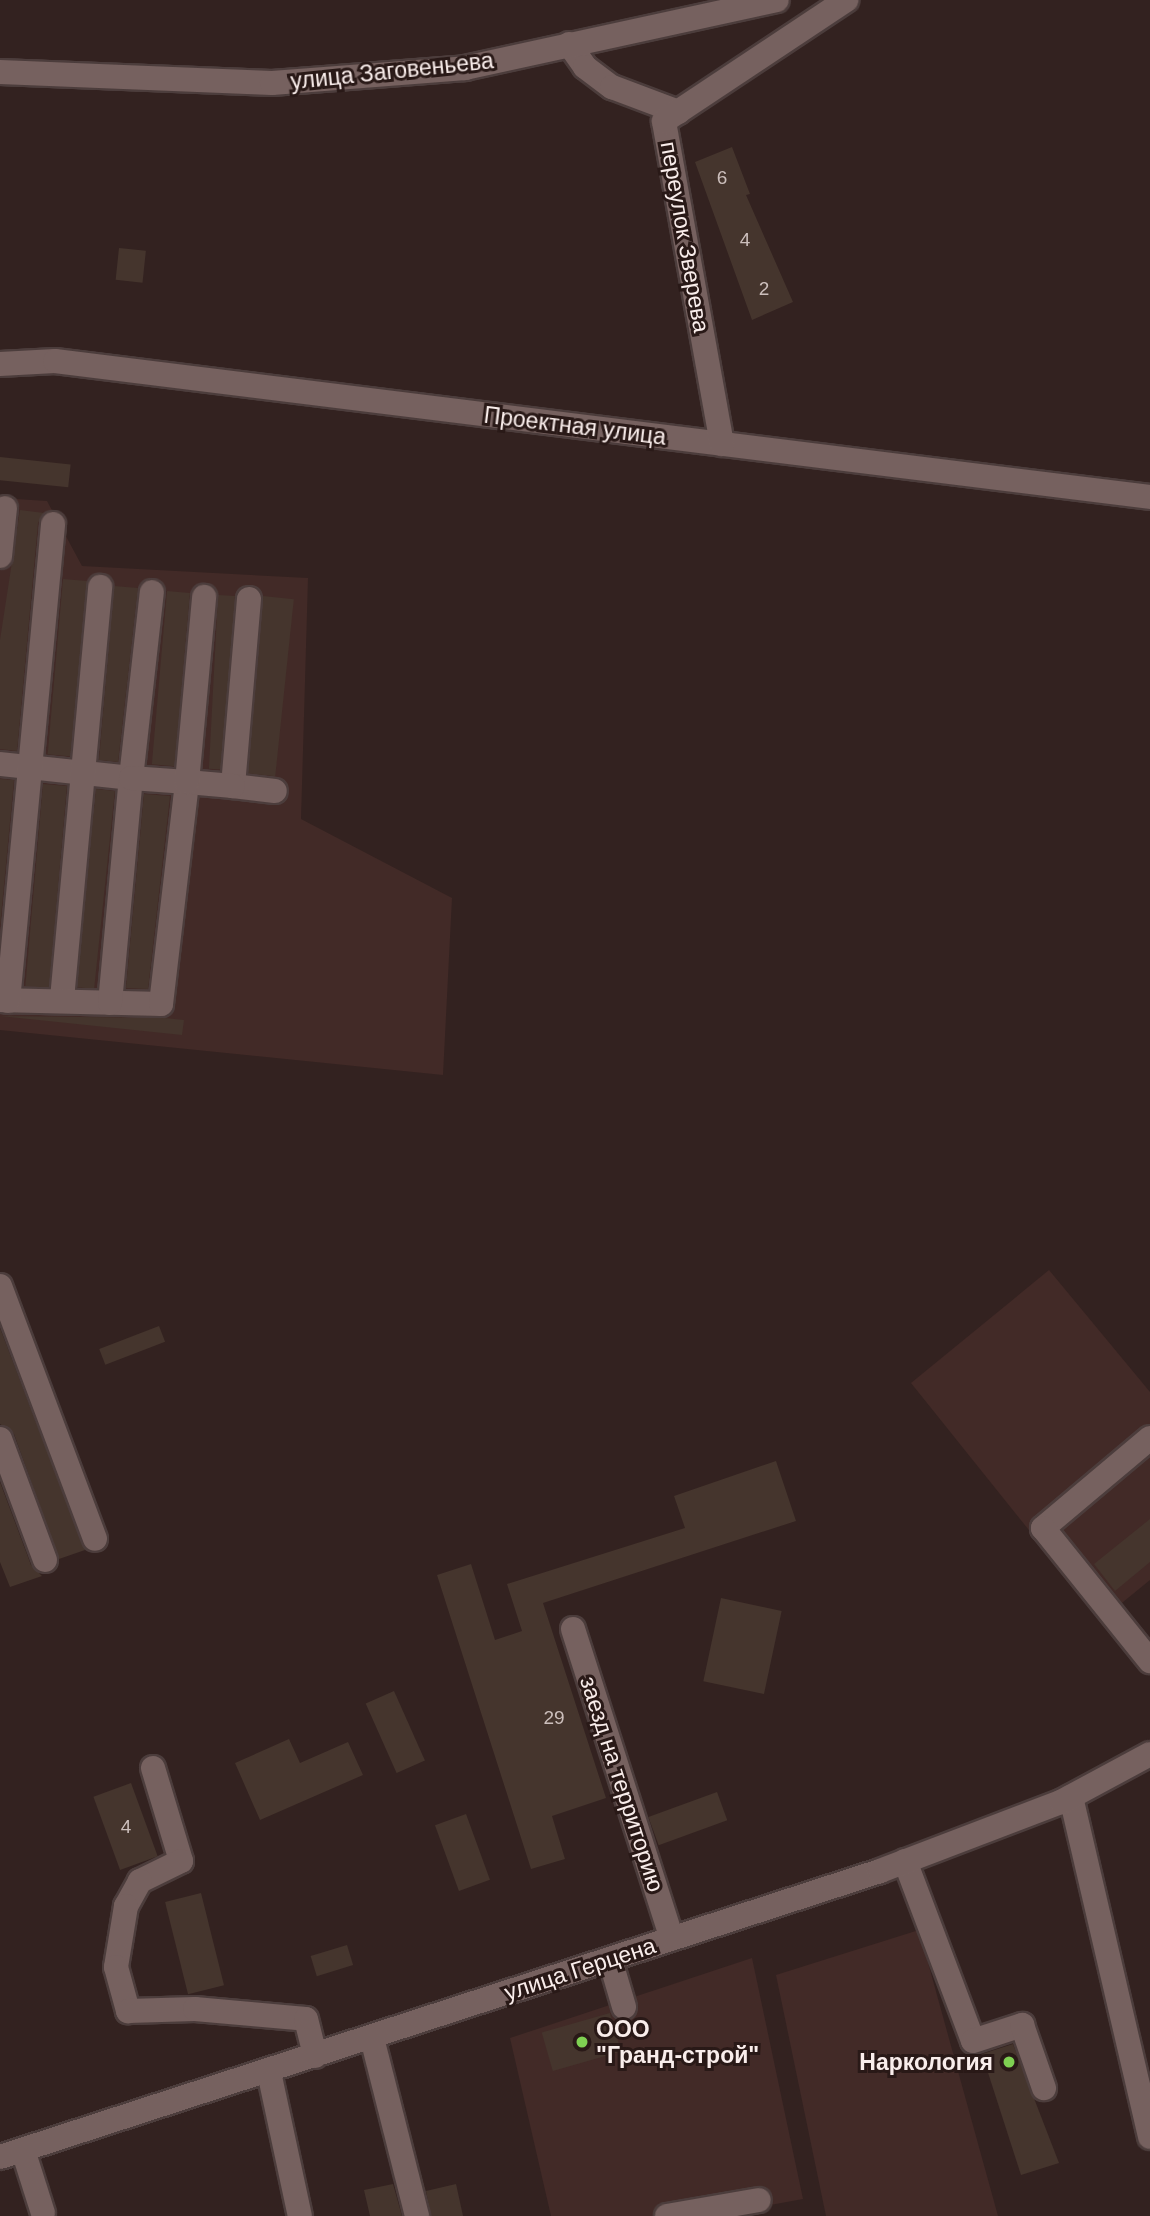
<!DOCTYPE html>
<meta charset="utf-8">
<style>
body{margin:0}
#map{position:relative;width:1150px;height:2216px;overflow:hidden;background:#332220;font-family:Arial,sans-serif}
div>[style]{position:absolute}
.built>*{inset:0;background:#422a27}
.building>*{inset:0;background:#45352d;transform-origin:0 0}
.roads{filter:drop-shadow(2px 0 #4c3d3c) drop-shadow(-2px 0 #4c3d3c) drop-shadow(0 2px #4c3d3c) drop-shadow(0 -2px #4c3d3c)}
.minor>*{height:24px;margin:-12px;padding:0 12px;transform-origin:12px;border-radius:12px;background:#76615f}
.dots>*{width:19px;height:19px;translate:-50% -50%;box-sizing:border-box;border:4px solid #291917;border-radius:50%}
span{translate:-50% -50%;white-space:nowrap;text-align:center;line-height:1.15;-webkit-text-stroke:6px #291917;paint-order:stroke}
.number-label{font-size:19px;color:#ccbfbc}
.number-label span{-webkit-text-stroke-width:0}
.street-label{font-size:23px;color:#f9edeb}
.poi-label{font-size:23px;color:#f9edeb;font-weight:700}
.left{translate:0 -50%;text-align:left}
.right{translate:-100% -50%;text-align:right}
</style>
<div id="map">
<div class="built">
<i style="clip-path:polygon(0 498px,47px 501px,82px 566px,308px 578px,301px 819px,452px 898px,443px 1075px,0 1030px)"></i>
<i style="clip-path:polygon(1049px 1270px,1150px 1392px,1150px 1580px,1101px 1620px,911px 1383px)"></i>
<i style="clip-path:polygon(919px 1930px,998px 2216px,826px 2216px,776px 1975px)"></i>
<i style="clip-path:polygon(752px 1958px,803px 2199px,710px 2216px,551px 2216px,510px 2038px)"></i>
</div>
<div class="building">
<i style="clip-path:polygon(732px 147px,750px 194px,746px 195px,793px 302px,752px 320px,695px 162px)"></i>
<i style="left:119px;top:248px;width:27px;height:32px;rotate:6deg"></i>
<i style="left:0;top:457px;width:71px;height:23px;rotate:6deg"></i>
<i style="clip-path:polygon(20px 510px,44px 513px,38px 523px,17px 751px,0 749px,0 640px)"></i>
<i style="left:63px;top:579px;width:24px;height:176px;rotate:5deg"></i>
<i style="clip-path:polygon(114px 586px,138px 588px,118px 762px,99px 760px)"></i>
<i style="left:167px;top:591px;width:23px;height:174px;rotate:5deg"></i>
<i style="left:218px;top:595px;width:17px;height:174px;rotate:3deg"></i>
<i style="left:263px;top:596px;width:31px;height:178px;rotate:6deg"></i>
<i style="clip-path:polygon(0 779px,14px 780px,0 927px)"></i>
<i style="left:43px;top:784px;width:24px;height:203px;rotate:5deg"></i>
<i style="left:96px;top:789px;width:19px;height:199px;rotate:6deg"></i>
<i style="clip-path:polygon(144px 794px,170px 796px,148px 989px,126px 988px)"></i>
<i style="clip-path:polygon(0 1016px,165px 1018px,184px 1020px,182px 1035px)"></i>
<i style="left:159px;top:1326px;width:17px;height:64px;rotate:69deg"></i>
<i style="clip-path:polygon(0 1328px,85px 1550px,59px 1559px,14px 1434px,0 1424px)"></i>
<i style="clip-path:polygon(776px 1461px,796px 1521px,543px 1603px,606px 1798px,552px 1816px,565px 1859px,531px 1869px,437px 1575px,471px 1564px,495px 1640px,522px 1631px,507px 1584px,685px 1528px,674px 1496px)"></i>
<i style="clip-path:polygon(0 1482px,31px 1565px,42px 1576px,10px 1587px,0 1562px)"></i>
<i style="clip-path:polygon(1150px 1519px,1150px 1562px,1115px 1591px,1094px 1564px)"></i>
<i style="left:721px;top:1598px;width:62px;height:85px;rotate:12deg"></i>
<i style="left:394px;top:1691px;width:76px;height:31px;rotate:66deg"></i>
<i style="clip-path:polygon(289px 1739px,300px 1763px,348px 1742px,363px 1775px,260px 1820px,235px 1763px)"></i>
<i style="left:131px;top:1783px;width:78px;height:40px;rotate:70deg"></i>
<i style="left:717px;top:1792px;width:30px;height:73px;rotate:70deg"></i>
<i style="left:466px;top:1814px;width:70px;height:33px;rotate:70deg"></i>
<i style="left:201px;top:1893px;width:95px;height:37px;rotate:76deg"></i>
<i style="left:347px;top:1945px;width:21px;height:38px;rotate:73deg"></i>
<i style="left:610px;top:2013px;width:40px;height:71px;rotate:74deg"></i>
<i style="clip-path:polygon(1013px 2044px,1059px 2163px,1021px 2175px,982px 2054px)"></i>
<i style="clip-path:polygon(393px 2184px,402px 2216px,370px 2216px,364px 2190px)"></i>
<i style="clip-path:polygon(456px 2184px,463px 2216px,431px 2216px,426px 2191px)"></i>
</div>
<div class="roads">
<div class="minor">
<i style="left:569px;top:44px;width:28px;rotate:55deg"></i>
<i style="left:585px;top:67px;width:34px;rotate:37deg"></i>
<i style="left:612px;top:87px;width:71px;rotate:20.7deg"></i>
<i style="left:0;top:72px;width:272px;rotate:2.3deg"></i>
<i style="left:272px;top:83px;width:194px;rotate:-4.4deg"></i>
<i style="left:465px;top:68px;width:319px;rotate:-12.3deg"></i>
<i style="left:0;top:364px;width:55px;rotate:-3.1deg"></i>
<i style="left:55px;top:361px;width:1103px;rotate:7.08deg"></i>
<i style="left:722px;top:444px;width:328px;rotate:-100.2deg"></i>
<i style="left:664px;top:121px;width:219px;rotate:-33.6deg"></i>
<i style="left:0;top:556px;width:48px;rotate:-84.1deg"></i>
<i style="left:249px;top:599px;width:188px;rotate:94.9deg"></i>
<i style="left:233px;top:786px;width:42px;rotate:6.8deg"></i>
<i style="left:0;top:764px;width:132px;rotate:6.1deg"></i>
<i style="left:131px;top:778px;width:187px;rotate:-83.6deg"></i>
<i style="left:62px;top:999px;width:414px;rotate:-84.7deg"></i>
<i style="left:0;top:1000px;width:161px;rotate:1.4deg"></i>
<i style="left:161px;top:1004px;width:224px;rotate:-83.3deg"></i>
<i style="left:187px;top:782px;width:46px;rotate:5deg"></i>
<i style="left:8px;top:1001px;width:479px;rotate:-84.6deg"></i>
<i style="left:110px;top:1003px;width:226px;rotate:-84.7deg"></i>
<i style="left:131px;top:778px;width:56px;rotate:4.1deg"></i>
<i style="left:187px;top:782px;width:186px;rotate:-84.7deg"></i>
<i style="left:0;top:1286px;width:270px;rotate:69.4deg"></i>
<i style="left:1150px;top:1438px;width:140px;rotate:139.9deg"></i>
<i style="left:1043px;top:1528px;width:171px;rotate:51.2deg"></i>
<i style="left:0;top:1439px;width:129px;rotate:69.6deg"></i>
<i style="left:573px;top:1629px;width:325px;rotate:72.3deg"></i>
<i style="left:153px;top:1768px;width:97px;rotate:73.2deg"></i>
<i style="left:181px;top:1861px;width:46px;rotate:154deg"></i>
<i style="left:140px;top:1881px;width:29px;rotate:119deg"></i>
<i style="left:126px;top:1906px;width:62px;rotate:99.3deg"></i>
<i style="left:116px;top:1967px;width:46px;rotate:74.7deg"></i>
<i style="left:128px;top:2011px;width:67px;rotate:-1.7deg"></i>
<i style="left:195px;top:2009px;width:111px;rotate:5.1deg"></i>
<i style="left:306px;top:2019px;width:38px;rotate:76deg"></i>
<i style="left:1071px;top:1797px;width:349px;rotate:76.9deg"></i>
<i style="left:905px;top:1861px;width:192px;rotate:69.3deg"></i>
<i style="left:973px;top:2041px;width:52px;rotate:-18.1deg"></i>
<i style="left:1022px;top:2025px;width:67px;rotate:70.8deg"></i>
<i style="left:610px;top:1959px;width:50px;rotate:73.7deg"></i>
<i style="left:372px;top:2038px;width:184px;rotate:75.8deg"></i>
<i style="left:269px;top:2072px;width:147px;rotate:77.9deg"></i>
<i style="left:23px;top:2150px;width:66px;rotate:72.4deg"></i>
<i style="left:0;top:2157px;width:925px;rotate:-18deg"></i>
<i style="left:880px;top:1871px;width:194px;rotate:-20.9deg"></i>
<i style="left:1061px;top:1802px;width:101px;rotate:-28.3deg"></i>
<i style="left:667px;top:2216px;width:93px;rotate:-9.9deg"></i>
</div>
</div>
<div class="dots">
<i style="left:582px;top:2042px;background:#7fd052"></i>
<i style="left:1009px;top:2062px;background:#7fd052"></i>
</div>
<div class="number-label">
<span style="left:722px;top:178px">6</span>
<span style="left:745px;top:240px">4</span>
<span style="left:764px;top:289px">2</span>
<span style="left:554px;top:1718px">29</span>
<span style="left:126px;top:1827px">4</span>
</div>
<div class="street-label">
<span style="left:392px;top:71px;rotate:-6deg">улица Заговеньева</span>
<span style="left:685px;top:237px;rotate:80deg">переулок Зверева</span>
<span style="left:575px;top:426px;rotate:7deg">Проектная улица</span>
<span style="left:622px;top:1784px;rotate:72deg">заезд на территорию</span>
<span style="left:580px;top:1969px;rotate:-18deg">улица Герцена</span>
</div>
<div class="poi-label">
<span class="left" style="left:596px;top:2042px">ООО<br>"Гранд-строй"</span>
<span class="right" style="left:993px;top:2062px">Наркология</span>
</div>
</div>
